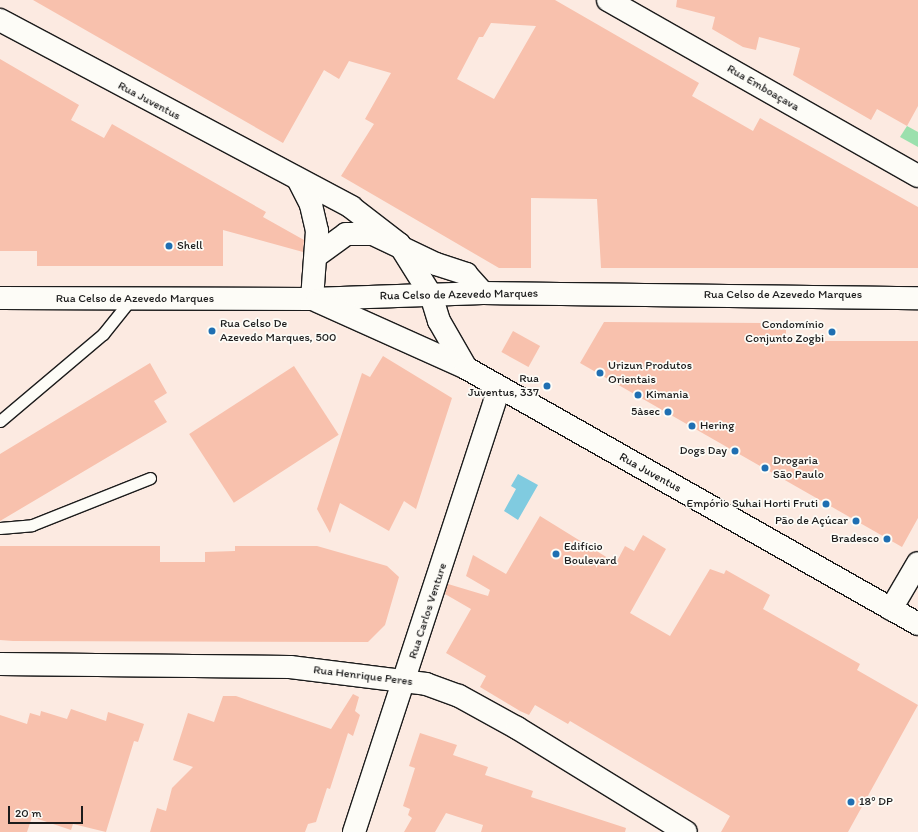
<!DOCTYPE html>
<meta charset="utf-8">
<style>
body{margin:0}
#map{position:relative;width:918px;height:832px;overflow:hidden;background:#fceae1;font-family:Itim,sans-serif}
div>[style]{position:absolute}
.green>*{inset:0;background:#9be0ad}
.water>*{inset:0;background:#80cbe0}
.building>*{inset:0;background:#f8c1ad;transform-origin:0 0}
.roads{filter:drop-shadow(1px 0 #1c1c1c) drop-shadow(-1px 0 #1c1c1c) drop-shadow(0 1px #1c1c1c) drop-shadow(0 -1px #1c1c1c)}
.lane>*{height:11px;margin:-5.5px;padding:0 5.5px;transform-origin:5.5px;border-radius:5.5px;background:#fdfcf7}
.street>*{height:22px;margin:-11px;padding:0 11px;transform-origin:11px;border-radius:11px;background:#fdfcf7}
.secondary>*{height:22px;margin:-11px;padding:0 11px;transform-origin:11px;border-radius:11px;background:#fdfcf7}
.dots>*{width:11px;height:11px;translate:-50% -50%;box-sizing:border-box;border:2px solid #fdfcf7;border-radius:50%}
span{translate:-50% -50%;white-space:nowrap;text-align:center;line-height:1.15;-webkit-text-stroke:3.5px #fdfcf7;paint-order:stroke}
.street-label{font-size:12px;color:#1c1c1c}
.poi-label{font-size:12px;color:#1c1c1c}
.left{translate:0 -50%;text-align:left}
.right{translate:-100% -50%;text-align:right}
.scale{position:absolute;left:8px;top:806px;width:75px;height:18px;box-sizing:border-box;border:2px solid #1c1c1c;border-top:0;padding-left:5px;font-size:12px;line-height:14px;white-space:nowrap;color:#1c1c1c;-webkit-text-stroke:3px #fdfcf7;paint-order:stroke}
</style>
<div id="map">
<div class="green">
<i style="clip-path:polygon(907px 126px,918px 132px,918px 147px,900px 137px)"></i>
</div>
<div class="water">
<i style="clip-path:polygon(518px 474px,538px 485px,518px 520px,504px 511px,516px 489px,511px 486px)"></i>
</div>
<div class="building">
<i style="clip-path:polygon(evenodd,33px 0,555px 0,699px 83px,692px 96px,753px 131px,760px 118px,918px 207px,918px 268px,601px 268px,597px 199px,531px 198px,531px 268px,499px 268px,341px 176px,374px 124px,365px 119px,391px 73px,349px 61px,339px 79px,324px 70px,283px 143px,33px 0,491px 23px,536px 26px,494px 99px,457px 79px,479px 37px,483px 37px,491px 23px)"></i>
<i style="clip-path:polygon(677px 0,918px 0,918px 106px,907px 126px,877px 109px,871px 120px,793px 75px,800px 48px,759px 37px,756px 50px,743px 47px,712px 29px,715px 17px,676px 7px)"></i>
<i style="clip-path:polygon(0 59px,79px 105px,71px 120px,104px 138px,112px 124px,266px 212px,263px 217px,304px 240px,303px 252px,223px 230px,223px 266px,37px 266px,37px 251px,0 251px)"></i>
<i style="clip-path:polygon(604px 322px,786px 323px,786px 341px,918px 341px,918px 518px,902px 547px,580px 363px)"></i>
<i style="left:513px;top:331px;width:31px;height:24px;rotate:29deg"></i>
<i style="clip-path:polygon(383px 356px,452px 398px,416px 509px,404px 501px,389px 531px,340px 503px,330px 533px,317px 509px,362px 373px,370px 377px)"></i>
<i style="clip-path:polygon(150px 363px,167px 393px,154px 401px,167px 422px,0 521px,0 454px)"></i>
<i style="left:294px;top:366px;width:82px;height:125px;rotate:57deg"></i>
<i style="clip-path:polygon(540px 516px,616px 563px,625px 546px,634px 551px,643px 535px,666px 549px,630px 613px,670px 636px,710px 569px,724px 574px,726px 570px,770px 595px,763px 609px,860px 664px,857px 670px,918px 705px,848px 832px,721px 832px,730px 816px,570px 721px,568px 724px,535px 705px,529px 715px,520px 711px,480px 687px,486px 676px,446px 653px,471px 609px,445px 594px,448px 584px,488px 596px,490px 590px,466px 576px,473px 555px,506px 574px)"></i>
<i style="clip-path:polygon(0 546px,160px 546px,160px 562px,205px 562px,205px 552px,235px 551px,235px 546px,317px 546px,387px 566px,399px 577px,385px 625px,368px 642px,13px 641px,0 640px)"></i>
<i style="clip-path:polygon(353px 694px,359px 697px,355px 711px,360px 715px,353px 736px,348px 733px,330px 789px,327px 788px,316px 822px,308px 824px,305px 832px,150px 832px,157px 808px,166px 811px,172px 788px,193px 767px,173px 760px,188px 713px,214px 722px,223px 696px,236px 696px,331px 729px)"></i>
<i style="clip-path:polygon(71px 709px,106px 721px,108px 712px,144px 724px,138px 742px,134px 741px,106px 832px,73px 824px,71px 830px,32px 817px,27px 832px,0 832px,0 715px,27px 724px,30px 713px,40px 716px,41px 711px,67px 719px)"></i>
<i style="clip-path:polygon(420px 733px,457px 745px,453px 755px,488px 767px,485px 775px,533px 791px,531px 797px,626px 828px,625px 832px,481px 832px,483px 825px,446px 813px,435px 832px,404px 832px,412px 818px,408px 815px,410px 809px,403px 806px,415px 768px,409px 766px)"></i>
</div>
<div class="roads">
<div class="lane">
<i style="left:0;top:421px;width:135px;rotate:-40.2deg"></i>
<i style="left:103px;top:334px;width:45px;rotate:-51.3deg"></i>
<i style="left:0;top:528px;width:32px;rotate:-5deg"></i>
<i style="left:32px;top:525px;width:127px;rotate:-21.7deg"></i>
</div>
<div class="street">
<i style="left:608px;top:0;width:356px;rotate:29.6deg"></i>
<i style="left:0;top:20px;width:398px;rotate:28deg"></i>
<i style="left:351px;top:207px;width:61px;rotate:37.6deg"></i>
<i style="left:399px;top:244px;width:60px;rotate:57.9deg"></i>
<i style="left:299px;top:181px;width:27px;rotate:63deg"></i>
<i style="left:311px;top:205px;width:27px;rotate:77deg"></i>
<i style="left:317px;top:231px;width:68px;rotate:94.2deg"></i>
<i style="left:891px;top:609px;width:53px;rotate:-59.6deg"></i>
<i style="left:0;top:664px;width:290px;rotate:0.6deg"></i>
<i style="left:290px;top:667px;width:137px;rotate:7.1deg"></i>
<i style="left:426px;top:684px;width:35px;rotate:20deg"></i>
<i style="left:459px;top:696px;width:66px;rotate:28.9deg"></i>
<i style="left:517px;top:728px;width:198px;rotate:31.6deg"></i>
<i style="left:354px;top:832px;width:467px;rotate:-71.9deg"></i>
</div>
<div class="secondary">
<i style="left:316px;top:256px;width:37px;rotate:-36deg"></i>
<i style="left:346px;top:234px;width:27px"></i>
<i style="left:373px;top:234px;width:70px;rotate:25.5deg"></i>
<i style="left:436px;top:264px;width:32px;rotate:18deg"></i>
<i style="left:466px;top:274px;width:25px;rotate:48deg"></i>
<i style="left:431px;top:295px;width:27px;rotate:73deg"></i>
<i style="left:439px;top:321px;width:54px;rotate:60.1deg"></i>
<i style="left:0;top:298px;width:312px;rotate:0.2deg"></i>
<i style="left:312px;top:299px;width:171px;rotate:-2deg"></i>
<i style="left:483px;top:293px;width:435px;rotate:0.7deg"></i>
<i style="left:317px;top:301px;width:163px;rotate:24.2deg"></i>
<i style="left:466px;top:368px;width:519px;rotate:29.53deg"></i>
</div>
</div>
<div class="dots">
<i style="left:169px;top:246px;background:#1f6fb2"></i>
<i style="left:212px;top:331px;background:#1f6fb2"></i>
<i style="left:832px;top:332px;background:#1f6fb2"></i>
<i style="left:600px;top:373px;background:#1f6fb2"></i>
<i style="left:547px;top:386px;background:#1f6fb2"></i>
<i style="left:638px;top:395px;background:#1f6fb2"></i>
<i style="left:668px;top:412px;background:#1f6fb2"></i>
<i style="left:692px;top:426px;background:#1f6fb2"></i>
<i style="left:735px;top:451px;background:#1f6fb2"></i>
<i style="left:765px;top:468px;background:#1f6fb2"></i>
<i style="left:826px;top:504px;background:#1f6fb2"></i>
<i style="left:856px;top:521px;background:#1f6fb2"></i>
<i style="left:887px;top:539px;background:#1f6fb2"></i>
<i style="left:556px;top:554px;background:#1f6fb2"></i>
<i style="left:851px;top:802px;background:#1f6fb2"></i>
</div>
<div class="street-label">
<span style="left:763px;top:88px;rotate:30deg">Rua Emboaçava</span>
<span style="left:149px;top:101px;rotate:28deg">Rua Juventus</span>
<span style="left:459px;top:295px;rotate:-1deg">Rua Celso de Azevedo Marques</span>
<span style="left:783px;top:295px">Rua Celso de Azevedo Marques</span>
<span style="left:135px;top:299px">Rua Celso de Azevedo Marques</span>
<span style="left:650px;top:473px;rotate:29deg">Rua Juventus</span>
<span style="left:428px;top:611px;rotate:-72deg">Rua Carlos Venture</span>
<span style="left:363px;top:676px;rotate:7deg">Rua Henrique Peres</span>
</div>
<div class="poi-label">
<span class="left" style="left:177px;top:246px">Shell</span>
<span class="left" style="left:220px;top:331px">Rua Celso De<br>Azevedo Marques, 500</span>
<span class="right" style="left:824px;top:332px">Condomínio<br>Conjunto Zogbi</span>
<span class="left" style="left:608px;top:373px">Urizun Produtos<br>Orientais</span>
<span class="right" style="left:539px;top:386px">Rua<br>Juventus, 337</span>
<span class="left" style="left:646px;top:395px">Kimania</span>
<span class="right" style="left:660px;top:412px">5àsec</span>
<span class="left" style="left:700px;top:426px">Hering</span>
<span class="right" style="left:727px;top:451px">Dogs Day</span>
<span class="left" style="left:773px;top:468px">Drogaria<br>São Paulo</span>
<span class="right" style="left:818px;top:504px">Empório Suhai Horti Fruti</span>
<span class="right" style="left:848px;top:521px">Pão de Açúcar</span>
<span class="right" style="left:879px;top:539px">Bradesco</span>
<span class="left" style="left:564px;top:554px">Edifício<br>Boulevard</span>
<span class="left" style="left:859px;top:802px">18º DP</span>
</div>
<div class="scale">20 m</div>
</div>
